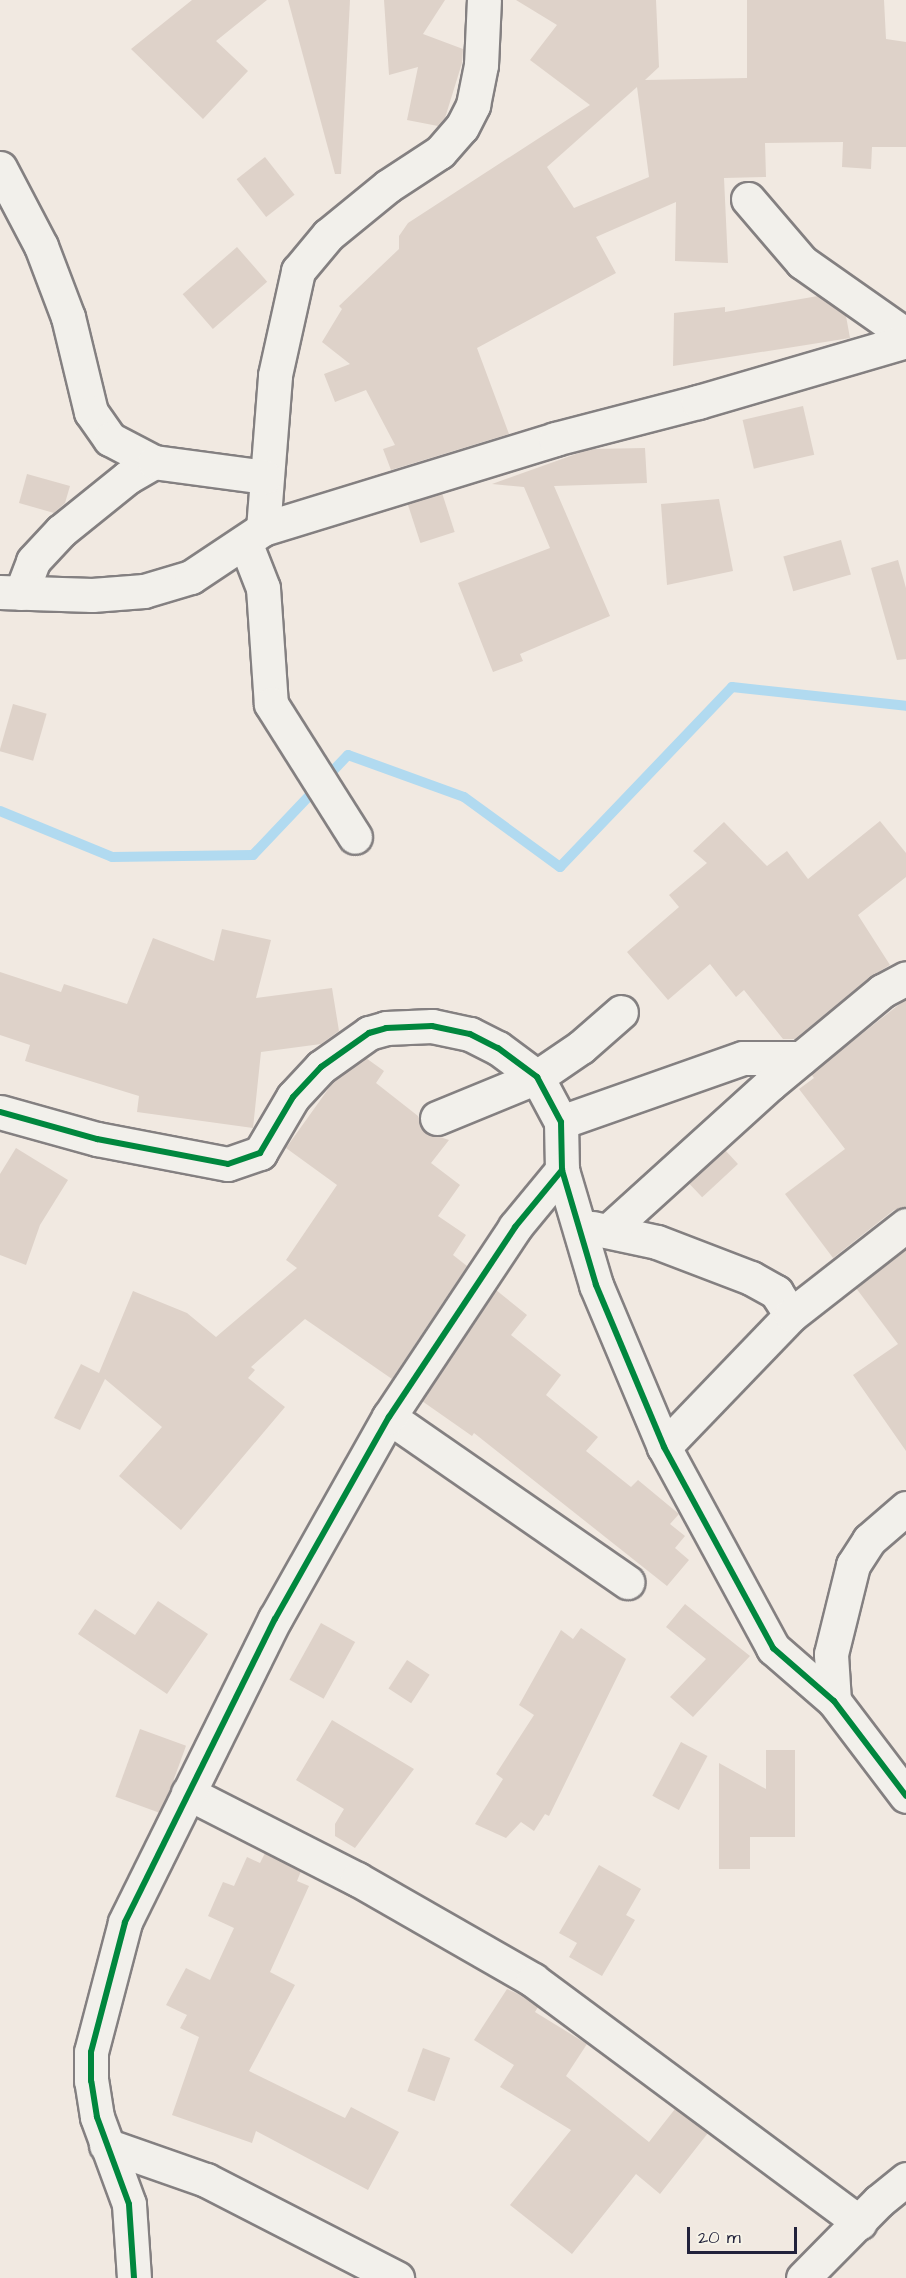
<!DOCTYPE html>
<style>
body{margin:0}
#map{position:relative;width:906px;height:2278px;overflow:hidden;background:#f1e9e1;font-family:"Architects Daughter",sans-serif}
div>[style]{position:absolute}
.stream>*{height:10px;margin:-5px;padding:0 5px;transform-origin:5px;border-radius:5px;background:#b1daf0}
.building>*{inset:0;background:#ded2c9;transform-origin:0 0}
.roads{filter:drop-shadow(2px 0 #848081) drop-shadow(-2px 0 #848081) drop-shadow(0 2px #848081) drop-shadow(0 -2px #848081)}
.minor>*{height:33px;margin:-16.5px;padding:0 16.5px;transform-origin:16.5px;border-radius:16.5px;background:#f2f0eb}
.cycleway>*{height:6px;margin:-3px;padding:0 3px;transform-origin:3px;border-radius:3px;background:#00873e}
span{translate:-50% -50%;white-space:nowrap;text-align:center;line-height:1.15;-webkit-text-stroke:4.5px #f7f3e8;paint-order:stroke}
.scale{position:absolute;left:687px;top:2227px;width:110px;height:27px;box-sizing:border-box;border:3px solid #22223b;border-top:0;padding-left:8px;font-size:18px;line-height:21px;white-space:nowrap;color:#22223b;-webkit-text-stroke:4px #f7f3e8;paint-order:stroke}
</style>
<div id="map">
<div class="stream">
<i style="left:0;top:811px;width:121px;rotate:22.3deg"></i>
<i style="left:112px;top:857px;width:141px;rotate:-0.8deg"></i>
<i style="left:253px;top:855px;width:138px;rotate:-46.5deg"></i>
<i style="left:348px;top:755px;width:123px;rotate:19.9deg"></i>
<i style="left:464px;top:797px;width:119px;rotate:36.1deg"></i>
<i style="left:560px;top:867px;width:249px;rotate:-46.3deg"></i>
<i style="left:732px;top:687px;width:175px;rotate:6.2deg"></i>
</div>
<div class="building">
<i style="clip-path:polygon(192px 0,267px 0,216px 41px,248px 71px,203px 119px,131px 49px)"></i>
<i style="clip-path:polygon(288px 0,350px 0,341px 174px,335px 174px)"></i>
<i style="clip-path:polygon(384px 0,445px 0,423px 34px,463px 49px,462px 63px,445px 118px,438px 126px,407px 120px,418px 67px,389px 75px)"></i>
<i style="clip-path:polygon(evenodd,516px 0,656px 0,659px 67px,645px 80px,747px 78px,747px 0,884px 0,886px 39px,906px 42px,906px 147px,872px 147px,871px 169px,842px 167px,843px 142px,765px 143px,766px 177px,724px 178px,728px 263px,675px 261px,676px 202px,596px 237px,616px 273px,477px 348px,509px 434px,391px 470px,383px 449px,395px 445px,366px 390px,335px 402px,324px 374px,350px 364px,322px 342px,342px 309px,339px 306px,399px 249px,399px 236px,408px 223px,590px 105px,530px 60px,557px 25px,516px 0,637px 87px,649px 177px,574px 208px,547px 167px,637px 87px)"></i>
<i style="left:265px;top:157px;width:48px;height:36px;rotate:52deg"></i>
<i style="left:237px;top:247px;width:46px;height:72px;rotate:49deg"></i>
<i style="clip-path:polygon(818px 296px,846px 316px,850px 338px,673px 366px,674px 313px,725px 307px,725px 312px)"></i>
<i style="left:803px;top:406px;width:50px;height:62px;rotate:77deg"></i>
<i style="clip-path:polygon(645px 448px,647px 483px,554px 486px,610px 616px,520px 654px,523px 661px,493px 672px,458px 583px,550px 548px,524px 487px,492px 484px,590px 449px)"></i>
<i style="clip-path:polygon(27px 474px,70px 486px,65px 503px,54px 513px,19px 503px)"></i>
<i style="left:442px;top:493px;width:41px;height:36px;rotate:72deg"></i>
<i style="clip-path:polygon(719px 499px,733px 571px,667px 585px,661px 504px)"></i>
<i style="left:841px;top:540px;width:36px;height:60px;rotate:74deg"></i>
<i style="clip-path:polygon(898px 560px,906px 588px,906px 659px,897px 660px,871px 568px)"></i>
<i style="left:13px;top:704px;width:35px;height:49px;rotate:16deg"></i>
<i style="clip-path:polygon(880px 821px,906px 853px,906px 877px,858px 915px,890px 965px,870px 977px,795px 1039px,783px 1039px,744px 990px,736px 997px,710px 964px,668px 1000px,627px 952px,679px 907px,669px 895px,707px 863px,693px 851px,724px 822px,767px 866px,787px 851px,808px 879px)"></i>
<i style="clip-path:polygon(222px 929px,271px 940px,256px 998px,332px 988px,339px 1031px,321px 1044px,261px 1052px,253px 1128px,137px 1112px,139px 1096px,25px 1061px,30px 1045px,0 1035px,0 972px,61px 992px,64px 984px,127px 1004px,153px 938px,214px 961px)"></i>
<i style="clip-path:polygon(906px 999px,906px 1207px,894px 1210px,833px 1258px,785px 1194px,845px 1149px,799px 1089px,814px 1078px,811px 1074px)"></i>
<i style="clip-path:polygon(366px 1058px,384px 1071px,376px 1083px,418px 1116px,425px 1132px,449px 1140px,431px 1163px,460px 1185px,438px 1216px,466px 1235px,453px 1255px,467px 1266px,392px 1379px,305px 1319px,251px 1367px,255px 1370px,248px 1378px,285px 1407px,181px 1530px,119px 1476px,162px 1427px,105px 1379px,80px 1430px,54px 1418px,81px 1364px,99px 1373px,133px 1291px,187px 1313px,216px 1337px,297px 1268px,286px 1260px,337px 1185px,286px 1148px,334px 1081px)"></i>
<i style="clip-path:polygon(16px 1148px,68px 1180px,40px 1225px,26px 1265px,0 1255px,0 1174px)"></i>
<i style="left:725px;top:1150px;width:19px;height:49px;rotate:47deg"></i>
<i style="clip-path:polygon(906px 1249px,906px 1451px,853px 1375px,898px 1344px,856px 1288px)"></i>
<i style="clip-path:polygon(496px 1290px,527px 1315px,511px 1335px,561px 1375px,546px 1395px,598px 1437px,586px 1451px,631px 1487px,638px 1480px,679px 1514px,670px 1524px,685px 1536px,675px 1548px,689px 1560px,667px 1586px,474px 1433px,472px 1436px,422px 1401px)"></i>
<i style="clip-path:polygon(158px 1601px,208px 1634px,167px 1694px,78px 1634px,95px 1609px,135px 1635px)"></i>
<i style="clip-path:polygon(685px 1604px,750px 1656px,693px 1717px,670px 1697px,706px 1659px,666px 1627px)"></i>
<i style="left:321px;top:1623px;width:39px;height:65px;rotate:29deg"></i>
<i style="clip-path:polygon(581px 1628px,626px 1659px,549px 1816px,545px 1814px,534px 1831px,521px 1822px,506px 1838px,475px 1824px,503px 1779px,496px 1774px,534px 1715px,519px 1705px,561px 1630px,573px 1639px)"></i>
<i style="left:407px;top:1660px;width:27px;height:34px;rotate:33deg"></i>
<i style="clip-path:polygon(332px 1720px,414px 1769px,355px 1848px,335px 1836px,335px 1824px,344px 1809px,296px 1780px)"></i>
<i style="left:140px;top:1729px;width:49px;height:72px;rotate:20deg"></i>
<i style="left:681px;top:1742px;width:30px;height:61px;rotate:28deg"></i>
<i style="clip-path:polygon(766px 1750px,795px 1750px,795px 1837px,750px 1837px,750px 1869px,719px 1869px,719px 1763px,766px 1789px)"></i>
<i style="clip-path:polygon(265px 1853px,301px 1871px,297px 1881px,309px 1886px,270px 1972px,295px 1985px,249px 2071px,345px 2118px,351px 2107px,399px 2132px,368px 2190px,256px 2131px,252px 2143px,172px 2115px,199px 2037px,180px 2028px,187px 2015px,166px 2005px,186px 1968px,210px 1980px,234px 1928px,208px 1916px,223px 1882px,234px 1886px,247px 1857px,260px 1863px)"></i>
<i style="clip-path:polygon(599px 1865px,641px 1889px,626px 1915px,635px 1920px,602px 1976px,569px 1957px,577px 1943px,559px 1933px)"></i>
<i style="clip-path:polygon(507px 1989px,523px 1996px,538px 2007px,535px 2012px,587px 2044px,566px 2076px,649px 2142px,675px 2109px,708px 2133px,660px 2194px,636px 2174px,572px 2254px,510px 2205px,571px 2130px,500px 2087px,514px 2065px,474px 2040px)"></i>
<i style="left:423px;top:2048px;width:29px;height:46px;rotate:20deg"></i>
</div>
<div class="roads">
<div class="minor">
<i style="left:0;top:168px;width:88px;rotate:62.3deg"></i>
<i style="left:41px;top:246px;width:76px;rotate:69.2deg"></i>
<i style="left:68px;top:317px;width:98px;rotate:76.4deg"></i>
<i style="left:91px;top:412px;width:33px;rotate:55deg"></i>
<i style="left:110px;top:439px;width:50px;rotate:27.6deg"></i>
<i style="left:748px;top:199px;width:83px;rotate:49.4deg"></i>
<i style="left:802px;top:262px;width:127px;rotate:35.1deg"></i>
<i style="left:263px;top:529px;width:306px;rotate:-17.1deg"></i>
<i style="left:555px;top:439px;width:148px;rotate:-14.5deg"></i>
<i style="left:698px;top:402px;width:217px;rotate:-16.3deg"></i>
<i style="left:245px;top:542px;width:49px;rotate:68.6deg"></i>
<i style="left:263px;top:588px;width:116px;rotate:86.1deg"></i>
<i style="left:271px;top:704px;width:157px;rotate:57.7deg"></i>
<i style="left:0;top:592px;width:92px;rotate:1.9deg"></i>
<i style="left:92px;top:595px;width:52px;rotate:-4.4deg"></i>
<i style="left:144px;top:591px;width:49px;rotate:-16.6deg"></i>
<i style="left:191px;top:577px;width:87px;rotate:-33.7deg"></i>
<i style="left:263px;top:529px;width:154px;rotate:-85.5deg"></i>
<i style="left:275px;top:375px;width:107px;rotate:-77.5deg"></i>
<i style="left:298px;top:271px;width:47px;rotate:-50.2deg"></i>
<i style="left:328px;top:235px;width:77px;rotate:-39.2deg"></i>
<i style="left:388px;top:186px;width:62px;rotate:-33.2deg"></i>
<i style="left:440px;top:152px;width:33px;rotate:-49deg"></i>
<i style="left:462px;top:127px;width:25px;rotate:-63deg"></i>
<i style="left:473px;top:105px;width:41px;rotate:-78.7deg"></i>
<i style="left:481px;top:65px;width:65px;rotate:-87.4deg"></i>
<i style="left:21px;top:593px;width:34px;rotate:-69deg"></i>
<i style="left:33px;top:561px;width:41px;rotate:-47deg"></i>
<i style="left:61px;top:531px;width:86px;rotate:-38.9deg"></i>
<i style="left:128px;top:477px;width:30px;rotate:-30deg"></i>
<i style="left:154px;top:462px;width:112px;rotate:7.7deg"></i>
<i style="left:0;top:1112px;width:101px;rotate:15.6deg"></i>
<i style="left:97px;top:1139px;width:133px;rotate:10.8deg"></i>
<i style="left:228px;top:1164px;width:34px;rotate:-19deg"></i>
<i style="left:260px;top:1153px;width:65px;rotate:-59.5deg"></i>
<i style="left:293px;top:1097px;width:41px;rotate:-47deg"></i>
<i style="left:321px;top:1067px;width:59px;rotate:-35.3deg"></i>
<i style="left:369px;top:1033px;width:18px;rotate:-16deg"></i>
<i style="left:386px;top:1028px;width:46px;rotate:-2.5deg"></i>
<i style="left:432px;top:1026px;width:39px;rotate:12deg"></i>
<i style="left:470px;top:1034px;width:31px;rotate:27deg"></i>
<i style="left:498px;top:1048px;width:49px;rotate:36.6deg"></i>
<i style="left:537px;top:1077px;width:51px;rotate:61.9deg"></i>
<i style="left:561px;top:1122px;width:48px;rotate:88.8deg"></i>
<i style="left:562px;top:1170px;width:120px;rotate:73.5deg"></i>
<i style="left:596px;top:1285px;width:176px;rotate:67.2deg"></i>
<i style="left:664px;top:1447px;width:229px;rotate:61.5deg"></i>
<i style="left:773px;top:1648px;width:81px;rotate:41deg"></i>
<i style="left:834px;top:1701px;width:119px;rotate:52.8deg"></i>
<i style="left:437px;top:1118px;width:108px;rotate:-22.3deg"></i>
<i style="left:537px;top:1077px;width:53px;rotate:-34.3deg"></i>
<i style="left:581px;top:1047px;width:53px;rotate:-41.2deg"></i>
<i style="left:561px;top:1122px;width:193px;rotate:-19.4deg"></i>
<i style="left:743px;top:1058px;width:58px"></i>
<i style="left:592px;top:1228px;width:66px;rotate:12.2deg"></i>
<i style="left:657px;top:1242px;width:101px;rotate:21deg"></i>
<i style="left:751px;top:1278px;width:29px;rotate:29deg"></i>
<i style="left:776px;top:1292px;width:27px;rotate:57deg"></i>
<i style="left:608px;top:1231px;width:219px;rotate:-42.2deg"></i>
<i style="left:770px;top:1084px;width:146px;rotate:-39.7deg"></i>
<i style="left:882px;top:991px;width:27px;rotate:-28deg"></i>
<i style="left:389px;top:1417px;width:290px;rotate:34.7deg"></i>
<i style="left:664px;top:1447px;width:183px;rotate:-46.1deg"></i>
<i style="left:791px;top:1315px;width:146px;rotate:-38deg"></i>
<i style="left:834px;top:1701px;width:47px;rotate:-93.7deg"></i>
<i style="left:831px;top:1654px;width:92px;rotate:-76.1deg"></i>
<i style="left:853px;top:1565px;width:30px;rotate:-57deg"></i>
<i style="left:869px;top:1540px;width:49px;rotate:-40.9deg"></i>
<i style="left:188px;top:1793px;width:190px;rotate:27deg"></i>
<i style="left:357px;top:1879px;width:203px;rotate:29.8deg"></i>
<i style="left:533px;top:1980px;width:407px;rotate:36.6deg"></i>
<i style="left:106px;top:2145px;width:106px;rotate:19.3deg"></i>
<i style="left:206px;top:2180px;width:215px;rotate:27.2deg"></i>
<i style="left:134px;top:2278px;width:74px;rotate:-93.9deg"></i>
<i style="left:129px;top:2204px;width:93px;rotate:-110.2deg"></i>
<i style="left:97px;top:2117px;width:36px;rotate:-99deg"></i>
<i style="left:91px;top:2081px;width:29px;rotate:-90deg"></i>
<i style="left:91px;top:2052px;width:134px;rotate:-75.3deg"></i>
<i style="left:125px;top:1922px;width:338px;rotate:-63.7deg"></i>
<i style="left:275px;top:1619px;width:232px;rotate:-60.6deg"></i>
<i style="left:389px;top:1417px;width:228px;rotate:-56.4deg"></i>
<i style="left:515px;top:1227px;width:74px;rotate:-50.5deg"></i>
<i style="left:803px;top:2278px;width:108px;rotate:-45.4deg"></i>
<i style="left:879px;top:2201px;width:35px;rotate:-39deg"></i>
</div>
</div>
<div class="cycleway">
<i style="left:0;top:1112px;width:101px;rotate:15.6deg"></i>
<i style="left:97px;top:1139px;width:133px;rotate:10.8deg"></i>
<i style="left:228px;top:1164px;width:34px;rotate:-19deg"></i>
<i style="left:260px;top:1153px;width:65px;rotate:-59.5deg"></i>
<i style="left:293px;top:1097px;width:41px;rotate:-47deg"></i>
<i style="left:321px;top:1067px;width:59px;rotate:-35.3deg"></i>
<i style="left:369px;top:1033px;width:18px;rotate:-16deg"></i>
<i style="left:386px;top:1028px;width:46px;rotate:-2.5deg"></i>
<i style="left:432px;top:1026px;width:39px;rotate:12deg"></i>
<i style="left:470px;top:1034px;width:31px;rotate:27deg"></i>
<i style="left:498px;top:1048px;width:49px;rotate:36.6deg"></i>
<i style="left:537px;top:1077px;width:51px;rotate:61.9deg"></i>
<i style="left:561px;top:1122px;width:48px;rotate:88.8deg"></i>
<i style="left:562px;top:1170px;width:120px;rotate:73.5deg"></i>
<i style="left:596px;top:1285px;width:176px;rotate:67.2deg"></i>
<i style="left:664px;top:1447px;width:229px;rotate:61.5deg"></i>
<i style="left:773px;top:1648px;width:81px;rotate:41deg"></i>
<i style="left:834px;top:1701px;width:119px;rotate:52.8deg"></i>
<i style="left:134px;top:2278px;width:74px;rotate:-93.9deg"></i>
<i style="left:129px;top:2204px;width:93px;rotate:-110.2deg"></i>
<i style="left:97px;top:2117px;width:36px;rotate:-99deg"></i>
<i style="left:91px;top:2081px;width:29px;rotate:-90deg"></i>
<i style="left:91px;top:2052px;width:134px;rotate:-75.3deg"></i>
<i style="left:125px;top:1922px;width:338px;rotate:-63.7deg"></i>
<i style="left:275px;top:1619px;width:232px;rotate:-60.6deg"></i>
<i style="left:389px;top:1417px;width:228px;rotate:-56.4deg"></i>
<i style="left:515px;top:1227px;width:74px;rotate:-50.5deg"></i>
</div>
<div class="scale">20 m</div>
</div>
